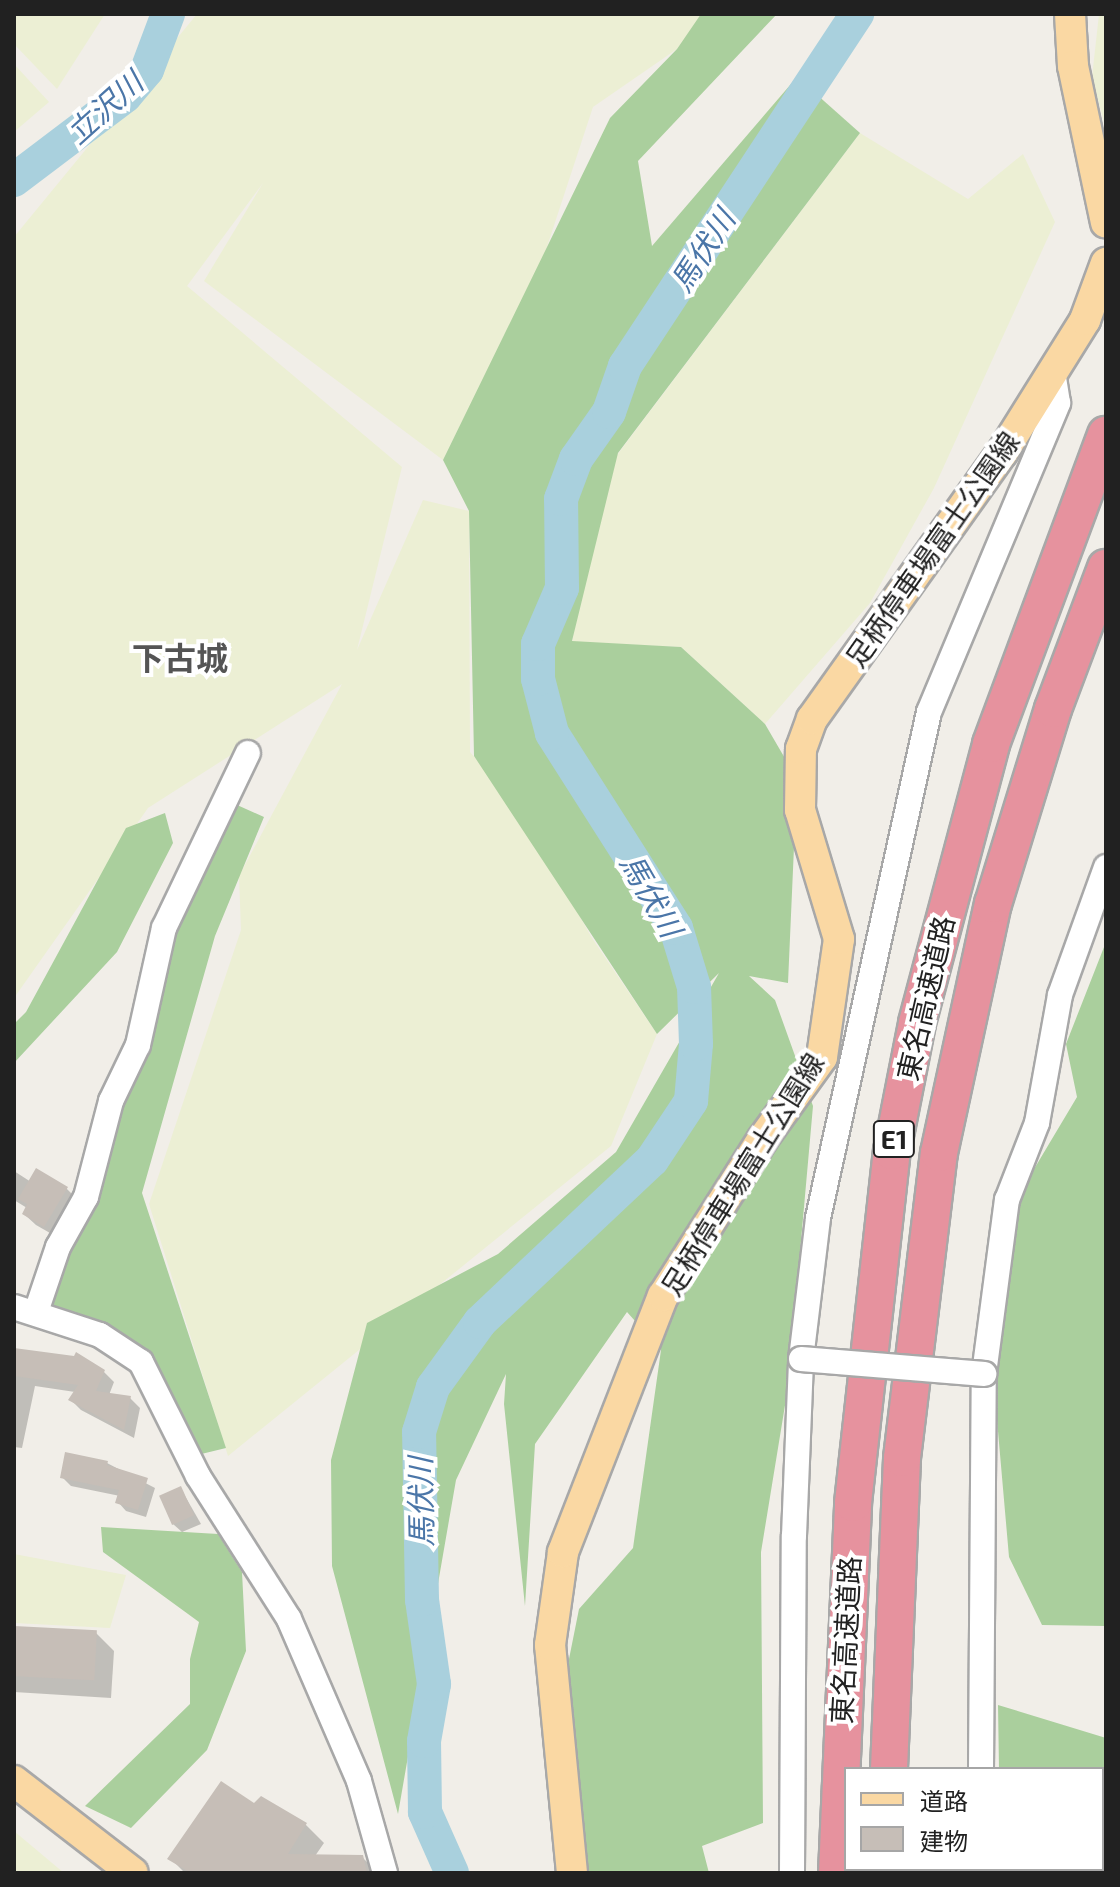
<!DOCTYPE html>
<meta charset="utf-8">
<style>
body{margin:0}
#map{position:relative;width:1120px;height:1887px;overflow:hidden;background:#f1eee8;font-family:"Exo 2","Noto Sans JP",sans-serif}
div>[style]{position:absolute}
.farmland>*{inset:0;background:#ecefd4}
.forest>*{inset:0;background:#aacf9d}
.shadow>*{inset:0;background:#0003}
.river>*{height:34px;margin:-17px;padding:0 17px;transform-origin:17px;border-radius:17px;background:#a9d0dd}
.building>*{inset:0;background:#c6beb7;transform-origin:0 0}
.roads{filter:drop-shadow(2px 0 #a8a8a8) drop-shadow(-2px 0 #a8a8a8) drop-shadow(0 2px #a8a8a8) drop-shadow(0 -2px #a8a8a8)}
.minor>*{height:24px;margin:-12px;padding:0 12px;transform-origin:12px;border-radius:12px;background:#fff}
.major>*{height:30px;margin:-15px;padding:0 15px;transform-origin:15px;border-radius:15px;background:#fad8a3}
.highway>*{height:36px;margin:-18px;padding:0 18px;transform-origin:18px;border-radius:18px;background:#e6929e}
.bridges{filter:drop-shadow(2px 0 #a8a8a8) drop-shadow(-2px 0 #a8a8a8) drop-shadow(0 2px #a8a8a8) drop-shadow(0 -2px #a8a8a8)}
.minor-bridge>*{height:24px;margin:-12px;padding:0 12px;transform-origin:12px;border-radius:12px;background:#fff}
span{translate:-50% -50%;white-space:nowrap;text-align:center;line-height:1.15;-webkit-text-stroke:8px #fff;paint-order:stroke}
.shield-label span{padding:2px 6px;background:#fff;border:2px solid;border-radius:6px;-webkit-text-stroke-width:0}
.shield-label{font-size:26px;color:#212121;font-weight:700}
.street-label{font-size:28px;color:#212121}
.water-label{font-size:30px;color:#4b76a8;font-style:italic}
.quarter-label{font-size:32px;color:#545454;font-weight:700}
.frame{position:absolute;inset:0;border:16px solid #212121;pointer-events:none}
.legend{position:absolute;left:844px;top:1767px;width:260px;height:104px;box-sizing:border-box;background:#fff;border:2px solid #a6a6a6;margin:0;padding:10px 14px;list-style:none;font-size:24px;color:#212121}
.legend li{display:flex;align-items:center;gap:16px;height:40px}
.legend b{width:40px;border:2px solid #a6a6a6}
</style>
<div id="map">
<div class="farmland">
<i style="clip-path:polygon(14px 14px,105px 14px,57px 89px,14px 44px)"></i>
<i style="clip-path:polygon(197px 14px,702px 14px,677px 49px,593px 107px,541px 265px,443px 460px,204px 281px,263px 183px,187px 286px,402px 467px,357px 650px,423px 500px,469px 511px,470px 752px,517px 806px,592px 938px,657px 1034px,611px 1146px,228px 1456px,149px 1204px,241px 930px,239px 876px,342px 684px,148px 808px,14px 998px,14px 237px)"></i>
<i style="clip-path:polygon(1099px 14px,1106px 14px,1106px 130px,1092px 77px)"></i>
<i style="clip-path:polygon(14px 64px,49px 102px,14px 132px)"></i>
<i style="clip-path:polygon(860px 133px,968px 199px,1023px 154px,1055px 222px,934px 488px,870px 603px,765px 724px,681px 647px,572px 642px,602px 475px)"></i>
<i style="clip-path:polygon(14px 1554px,126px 1575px,110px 1628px,14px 1623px)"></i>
<i style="clip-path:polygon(14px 1831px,64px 1873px,14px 1873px)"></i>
</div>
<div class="forest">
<i style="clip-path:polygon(701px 14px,777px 14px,638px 161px,652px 246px,797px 77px,860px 133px,618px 453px,572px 641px,681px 647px,765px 724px,797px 779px,788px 983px,749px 976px,775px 1000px,813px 1106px,788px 1387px,761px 1552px,763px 1823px,702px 1846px,709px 1873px,587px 1873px,563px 1689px,579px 1609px,633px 1548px,661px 1350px,627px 1312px,535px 1444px,525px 1606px,504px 1404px,506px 1374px,456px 1480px,398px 1814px,332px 1566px,331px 1460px,367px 1323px,498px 1254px,616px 1152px,719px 973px,657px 1034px,474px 756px,469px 511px,443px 460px,610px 118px,677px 49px)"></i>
<i style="clip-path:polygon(226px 800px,264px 817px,215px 936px,142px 1193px,226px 1448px,189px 1457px,125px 1341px,40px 1300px)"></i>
<i style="clip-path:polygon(165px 813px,173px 843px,117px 952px,14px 1063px,14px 1024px,26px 1012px,126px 828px)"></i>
<i style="clip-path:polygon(1106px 942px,1106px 1626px,1042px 1625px,1009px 1557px,995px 1397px,1015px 1201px,1077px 1097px,1066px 1044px)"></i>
<i style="clip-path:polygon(101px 1527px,218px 1534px,242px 1572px,246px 1651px,207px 1750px,131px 1828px,85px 1806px,190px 1704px,190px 1659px,199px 1622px,103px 1552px)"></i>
<i style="clip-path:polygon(998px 1705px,1106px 1738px,1106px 1873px,1001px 1873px,1102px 1869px,1102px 1769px,999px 1769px)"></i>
</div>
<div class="shadow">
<i style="clip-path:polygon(14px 1171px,31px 1182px,66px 1188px,78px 1200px,57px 1237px,36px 1225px,24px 1214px,27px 1208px,14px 1200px)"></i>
<i style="clip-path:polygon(14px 1350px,104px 1372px,114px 1382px,109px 1395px,130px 1398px,140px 1408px,134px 1438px,81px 1410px,71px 1400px,75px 1392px,35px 1386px,22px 1448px,14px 1447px)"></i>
<i style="clip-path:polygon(107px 1463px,155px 1488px,146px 1517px,126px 1511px,118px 1502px,120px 1496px,71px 1486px,62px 1477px)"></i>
<i style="clip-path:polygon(181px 1489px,201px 1524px,182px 1532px,173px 1524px)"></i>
<i style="clip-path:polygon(14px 1628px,96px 1633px,114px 1651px,111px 1698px,14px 1692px)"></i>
<i style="clip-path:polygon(254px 1805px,306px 1825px,324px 1843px,315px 1856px,362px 1857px,378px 1873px,185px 1873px,170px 1858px)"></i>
</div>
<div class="river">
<i style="left:14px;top:180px;width:139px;rotate:-37.1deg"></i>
<i style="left:125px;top:96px;width:34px;rotate:-50deg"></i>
<i style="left:147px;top:70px;width:60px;rotate:-69.4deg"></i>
<i style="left:452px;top:1873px;width:67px;rotate:-113.9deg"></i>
<i style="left:425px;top:1812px;width:71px;rotate:-90.8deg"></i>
<i style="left:424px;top:1741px;width:58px;rotate:-80deg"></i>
<i style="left:434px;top:1684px;width:85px;rotate:-98.1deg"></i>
<i style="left:422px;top:1600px;width:168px;rotate:-91deg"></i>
<i style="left:419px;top:1432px;width:47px;rotate:-72.7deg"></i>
<i style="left:433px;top:1387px;width:80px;rotate:-54.1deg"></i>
<i style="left:480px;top:1322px;width:236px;rotate:-43.3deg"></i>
<i style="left:652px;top:1160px;width:71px;rotate:-56.5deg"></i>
<i style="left:691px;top:1101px;width:57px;rotate:-85deg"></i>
<i style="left:696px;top:1044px;width:57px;rotate:-92deg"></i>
<i style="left:694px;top:987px;width:62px;rotate:-107deg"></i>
<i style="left:676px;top:928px;width:231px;rotate:-122.5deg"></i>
<i style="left:552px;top:733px;width:56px;rotate:-104.5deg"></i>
<i style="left:538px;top:679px;width:35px;rotate:-90deg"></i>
<i style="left:538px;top:644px;width:61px;rotate:-66.8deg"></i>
<i style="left:562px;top:588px;width:89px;rotate:-90.6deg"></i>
<i style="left:561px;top:499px;width:43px;rotate:-69.4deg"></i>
<i style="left:576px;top:459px;width:57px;rotate:-54.9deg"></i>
<i style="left:609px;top:412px;width:49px;rotate:-70.8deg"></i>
<i style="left:625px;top:366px;width:422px;rotate:-56.6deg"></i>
</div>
<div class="building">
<i style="clip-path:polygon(36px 1168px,68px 1187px,44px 1227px,22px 1214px,27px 1204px,18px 1199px)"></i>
<i style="clip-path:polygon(14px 1348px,74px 1356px,76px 1352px,105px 1370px,96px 1391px,131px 1396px,124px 1430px,68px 1400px,78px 1385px,14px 1376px)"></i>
<i style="clip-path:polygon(65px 1452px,108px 1461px,107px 1465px,148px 1478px,138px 1510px,115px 1503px,119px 1490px,60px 1478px)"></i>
<i style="left:181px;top:1486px;width:32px;height:24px;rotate:66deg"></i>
<i style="left:14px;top:1626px;width:83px;height:50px;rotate:3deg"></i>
<i style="clip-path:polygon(221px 1781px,254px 1803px,261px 1796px,307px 1823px,288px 1854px,363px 1855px,367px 1873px,191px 1873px,167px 1859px)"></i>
</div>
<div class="roads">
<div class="minor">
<i style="left:14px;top:1307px;width:90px;rotate:18deg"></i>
<i style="left:100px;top:1335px;width:49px;rotate:33.4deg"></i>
<i style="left:141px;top:1362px;width:127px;rotate:63.4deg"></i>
<i style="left:198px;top:1476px;width:169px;rotate:57.5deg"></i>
<i style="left:289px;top:1619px;width:176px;rotate:66.6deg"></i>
<i style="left:359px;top:1781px;width:96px;rotate:74.2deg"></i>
<i style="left:36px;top:1312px;width:69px;rotate:-71.3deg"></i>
<i style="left:58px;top:1247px;width:57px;rotate:-60.8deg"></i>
<i style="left:86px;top:1197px;width:99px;rotate:-75.4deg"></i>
<i style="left:111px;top:1101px;width:62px;rotate:-64.3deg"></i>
<i style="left:138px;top:1045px;width:120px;rotate:-77.5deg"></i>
<i style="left:164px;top:928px;width:194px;rotate:-64.4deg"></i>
<i style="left:981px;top:1769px;width:395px;rotate:-89.6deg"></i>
<i style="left:984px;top:1374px;width:176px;rotate:-82.5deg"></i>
<i style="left:1007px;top:1200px;width:83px;rotate:-68.7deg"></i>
<i style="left:1037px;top:1123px;width:130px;rotate:-79.8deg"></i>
<i style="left:1060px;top:995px;width:136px;rotate:-70.2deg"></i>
<i style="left:792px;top:1873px;width:337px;rotate:-89.7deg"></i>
<i style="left:794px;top:1536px;width:177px;rotate:-87.7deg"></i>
<i style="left:801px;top:1359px;width:142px;rotate:-83.1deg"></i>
<i style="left:818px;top:1218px;width:518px;rotate:-77.63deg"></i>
<i style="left:929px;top:712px;width:335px;rotate:-67.3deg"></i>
<i style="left:1058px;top:403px;width:32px;rotate:-99deg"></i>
<i style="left:980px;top:1873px;width:4px;rotate:-90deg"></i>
</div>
<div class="major">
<i style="left:1070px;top:14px;width:52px;rotate:86.7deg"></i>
<i style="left:1073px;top:66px;width:160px;rotate:78.1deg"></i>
<i style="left:14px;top:1781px;width:150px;rotate:37.7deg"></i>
<i style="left:572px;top:1873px;width:229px;rotate:-95.5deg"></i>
<i style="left:550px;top:1645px;width:94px;rotate:-82deg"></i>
<i style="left:563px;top:1552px;width:275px;rotate:-68.7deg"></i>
<i style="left:663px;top:1296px;width:185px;rotate:-57.6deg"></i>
<i style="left:762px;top:1140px;width:102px;rotate:-54.1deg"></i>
<i style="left:822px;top:1057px;width:119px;rotate:-81.8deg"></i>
<i style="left:839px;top:939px;width:135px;rotate:-106.8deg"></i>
<i style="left:800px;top:810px;width:61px;rotate:-89.1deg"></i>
<i style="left:801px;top:749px;width:32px;rotate:-70deg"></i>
<i style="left:812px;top:719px;width:327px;rotate:-54.5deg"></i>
<i style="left:1002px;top:453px;width:157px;rotate:-58deg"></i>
<i style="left:1085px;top:320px;width:61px;rotate:-69.8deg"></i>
</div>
<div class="highway">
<i style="left:889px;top:1769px;width:311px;rotate:-87.6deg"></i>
<i style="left:902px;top:1458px;width:307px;rotate:-83.1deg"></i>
<i style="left:939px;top:1153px;width:255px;rotate:-77.8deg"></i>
<i style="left:993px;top:904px;width:204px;rotate:-72.9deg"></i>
<i style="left:1053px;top:709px;width:151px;rotate:-69.4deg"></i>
<i style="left:837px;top:1873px;width:370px;rotate:-87.5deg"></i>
<i style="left:853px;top:1503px;width:354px;rotate:-83.7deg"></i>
<i style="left:892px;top:1151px;width:130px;rotate:-78.9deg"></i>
<i style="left:917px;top:1023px;width:289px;rotate:-75.1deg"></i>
<i style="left:991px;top:744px;width:330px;rotate:-69.6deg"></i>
<i style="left:887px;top:1873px;width:4px;rotate:-90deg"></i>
</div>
</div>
<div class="bridges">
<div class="minor-bridge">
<i style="left:801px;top:1359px;width:184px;rotate:4.7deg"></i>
</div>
</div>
<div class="shield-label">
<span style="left:894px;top:1139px">E1</span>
</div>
<div class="street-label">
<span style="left:932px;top:549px;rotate:-55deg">足柄停車場富士公園線</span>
<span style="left:925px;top:998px;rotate:-77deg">東名高速道路</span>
<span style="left:742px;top:1174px;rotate:-58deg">足柄停車場富士公園線</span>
<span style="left:845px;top:1640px;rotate:-87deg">東名高速道路</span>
</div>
<div class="water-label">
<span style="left:104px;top:107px;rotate:-42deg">立沢川</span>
<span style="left:702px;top:250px;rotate:-57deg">馬伏川</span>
<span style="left:652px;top:895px;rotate:60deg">馬伏川</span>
<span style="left:420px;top:1502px;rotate:-91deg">馬伏川</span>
</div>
<div class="quarter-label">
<span style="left:180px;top:657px">下古城</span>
</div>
<div class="frame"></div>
<ul class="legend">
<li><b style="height:10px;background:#fad8a3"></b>道路</li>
<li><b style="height:22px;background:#c6beb7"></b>建物</li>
</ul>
</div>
